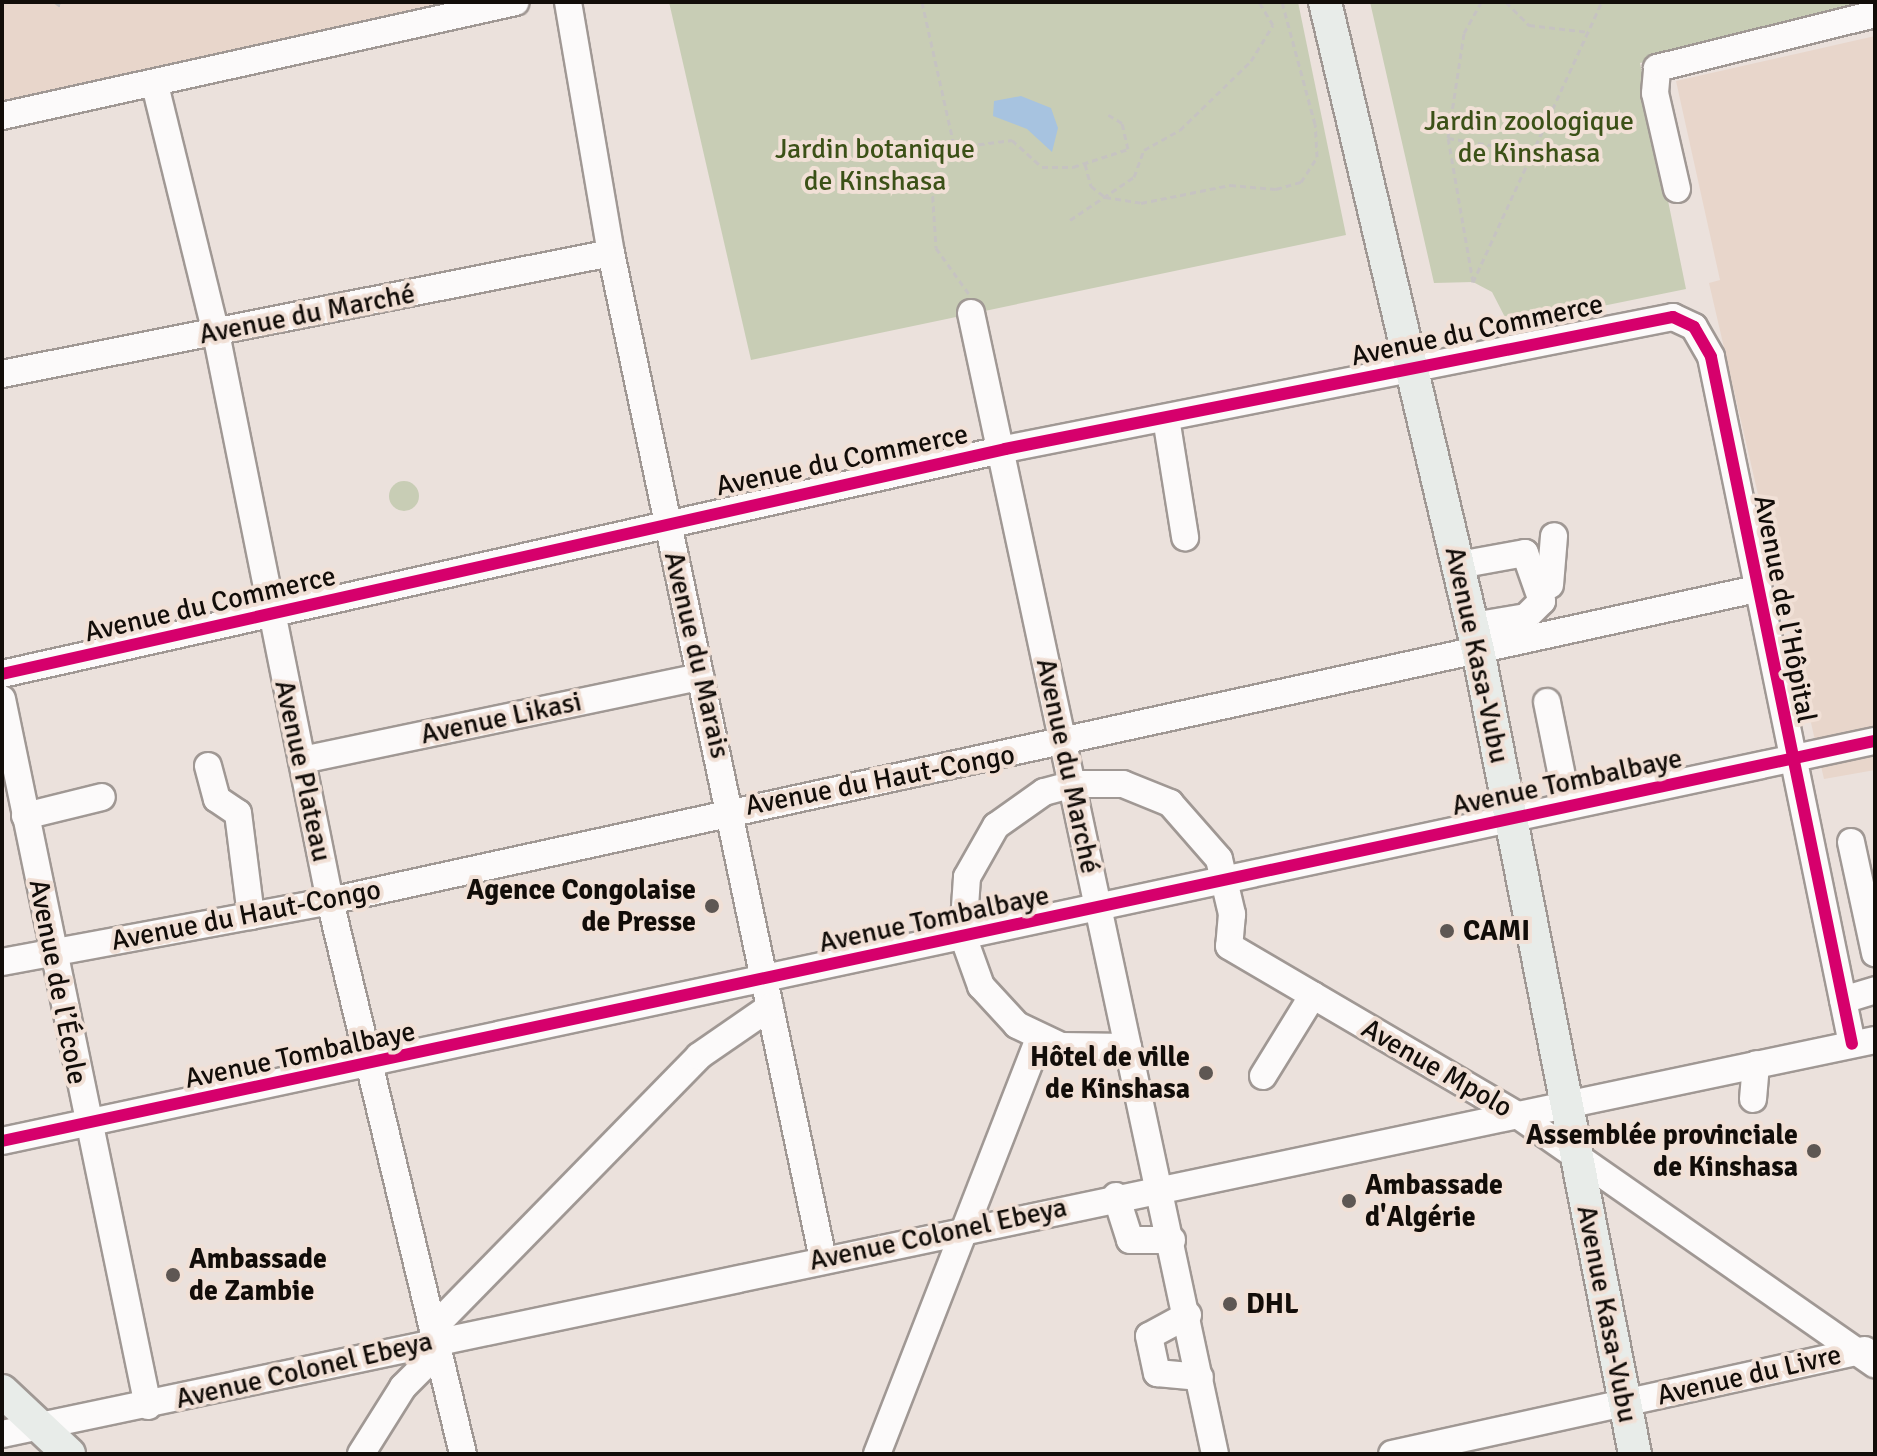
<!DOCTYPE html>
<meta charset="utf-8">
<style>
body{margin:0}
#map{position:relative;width:1877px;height:1456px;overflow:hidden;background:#ebe1dc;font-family:Signika,sans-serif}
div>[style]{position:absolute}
.built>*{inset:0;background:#e8d6cb}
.green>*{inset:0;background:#c8cdb5}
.round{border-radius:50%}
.water>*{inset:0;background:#a7c3e0}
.path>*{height:3px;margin-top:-1.5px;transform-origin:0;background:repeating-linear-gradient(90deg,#c6c3c1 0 6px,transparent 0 10px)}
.roads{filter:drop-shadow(2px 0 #a09894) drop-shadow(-2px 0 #a09894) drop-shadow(0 2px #a09894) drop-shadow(0 -2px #a09894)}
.minor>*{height:26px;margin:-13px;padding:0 13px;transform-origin:13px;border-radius:13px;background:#fcfafa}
.major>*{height:32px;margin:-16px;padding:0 16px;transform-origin:16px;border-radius:16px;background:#e8ece9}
.cycleway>*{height:12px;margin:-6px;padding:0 6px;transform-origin:6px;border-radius:6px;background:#d6006c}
.dots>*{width:22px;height:22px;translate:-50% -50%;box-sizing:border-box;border:4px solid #f1e0d6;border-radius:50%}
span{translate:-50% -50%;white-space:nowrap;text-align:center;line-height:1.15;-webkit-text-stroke:8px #f1e0d6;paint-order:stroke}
.park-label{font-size:28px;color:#3b5117}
.street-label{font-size:28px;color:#120d09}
.poi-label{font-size:28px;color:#120d09;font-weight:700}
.right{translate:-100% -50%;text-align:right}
.left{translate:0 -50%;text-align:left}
.frame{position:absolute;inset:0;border:4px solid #120d09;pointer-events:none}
</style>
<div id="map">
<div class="built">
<i style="clip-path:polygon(2px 2px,516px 2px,2px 115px)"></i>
<i style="clip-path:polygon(1875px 36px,1875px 770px,1824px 779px,1709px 283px,1720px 280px,1676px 81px)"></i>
</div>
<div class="green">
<i style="clip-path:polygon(669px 2px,1298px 2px,1346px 235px,751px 360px)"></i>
<i style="clip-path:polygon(1370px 2px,1875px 2px,1875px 7px,1640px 63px,1686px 289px,1509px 325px,1492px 292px,1473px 282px,1434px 283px)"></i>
<i class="round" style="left:389px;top:481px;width:30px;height:30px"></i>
</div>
<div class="water">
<i style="clip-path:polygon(1021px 96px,1051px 108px,1058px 128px,1052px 152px,1027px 129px,993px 116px,994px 101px)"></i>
</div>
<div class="path">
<i style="left:55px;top:2px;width:9px;rotate:36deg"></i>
<i style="left:922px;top:2px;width:147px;rotate:77.4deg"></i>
<i style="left:954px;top:145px;width:47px;rotate:118.2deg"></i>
<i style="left:932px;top:186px;width:62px;rotate:86.3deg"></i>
<i style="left:936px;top:248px;width:57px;rotate:54.3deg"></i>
<i style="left:1506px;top:2px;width:33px;rotate:45deg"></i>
<i style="left:1529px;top:25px;width:60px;rotate:6.7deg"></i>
<i style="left:1448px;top:138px;width:91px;rotate:9.5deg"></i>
<i style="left:919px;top:152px;width:94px;rotate:-7.4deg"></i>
<i style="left:1012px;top:140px;width:40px;rotate:42deg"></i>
<i style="left:1042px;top:167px;width:31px"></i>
<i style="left:1073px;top:167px;width:58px;rotate:-18.1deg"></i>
<i style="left:1128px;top:149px;width:27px;rotate:-103deg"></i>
<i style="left:1122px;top:123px;width:17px;rotate:-149deg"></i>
<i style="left:1085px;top:164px;width:23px;rotate:75deg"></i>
<i style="left:1091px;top:186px;width:18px;rotate:38deg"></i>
<i style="left:1105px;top:197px;width:36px;rotate:9deg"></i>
<i style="left:1141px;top:203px;width:91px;rotate:-11.4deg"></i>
<i style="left:1230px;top:185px;width:46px;rotate:5deg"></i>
<i style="left:1276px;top:189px;width:26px;rotate:-16deg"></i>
<i style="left:1301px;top:182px;width:30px;rotate:-57deg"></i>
<i style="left:1317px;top:157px;width:33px;rotate:-93deg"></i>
<i style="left:1315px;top:124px;width:126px;rotate:-105.1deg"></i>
<i style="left:1070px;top:220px;width:77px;rotate:-33.9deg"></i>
<i style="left:1134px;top:177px;width:29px;rotate:-70deg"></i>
<i style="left:1144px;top:150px;width:41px;rotate:-29.1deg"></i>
<i style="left:1180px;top:130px;width:99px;rotate:-44.2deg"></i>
<i style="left:1251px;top:61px;width:42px;rotate:-58.6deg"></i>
<i style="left:1273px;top:25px;width:27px;rotate:-121deg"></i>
<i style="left:1473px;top:282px;width:308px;rotate:-65.3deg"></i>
<i style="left:1473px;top:282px;width:146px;rotate:-99.8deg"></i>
<i style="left:1448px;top:138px;width:106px;rotate:-81.3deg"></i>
<i style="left:1464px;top:33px;width:35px;rotate:-61deg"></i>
</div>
<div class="roads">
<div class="minor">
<i style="left:568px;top:2px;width:255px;rotate:80.3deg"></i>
<i style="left:611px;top:253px;width:1028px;rotate:78.1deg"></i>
<i style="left:155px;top:85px;width:255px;rotate:76.2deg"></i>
<i style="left:216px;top:333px;width:579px;rotate:78.65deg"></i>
<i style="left:330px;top:901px;width:569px;rotate:76.48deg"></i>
<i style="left:2px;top:116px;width:526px;rotate:-12.51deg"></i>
<i style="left:1677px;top:189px;width:98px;rotate:-102.9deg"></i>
<i style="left:1655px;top:93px;width:25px;rotate:-85deg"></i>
<i style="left:1657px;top:68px;width:225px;rotate:-13.9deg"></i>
<i style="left:971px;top:313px;width:1167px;rotate:77.93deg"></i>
<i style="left:2px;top:374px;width:621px;rotate:-11.24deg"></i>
<i style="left:1166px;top:418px;width:121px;rotate:80.9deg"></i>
<i style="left:1459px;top:565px;width:67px;rotate:-10.3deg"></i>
<i style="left:1525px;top:553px;width:51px;rotate:70.5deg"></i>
<i style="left:1542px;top:601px;width:23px;rotate:135deg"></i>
<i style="left:1526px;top:617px;width:54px;rotate:170.4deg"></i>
<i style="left:1550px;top:585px;width:49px;rotate:-85.3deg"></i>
<i style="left:2px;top:674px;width:1028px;rotate:-12.64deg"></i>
<i style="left:1005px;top:449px;width:681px;rotate:-11.18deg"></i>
<i style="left:1673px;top:317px;width:23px;rotate:25deg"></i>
<i style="left:1694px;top:327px;width:34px;rotate:60deg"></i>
<i style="left:1711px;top:357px;width:701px;rotate:78.4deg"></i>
<i style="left:2px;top:699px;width:722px;rotate:78.33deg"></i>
<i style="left:1547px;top:702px;width:106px;rotate:78.6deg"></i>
<i style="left:302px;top:760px;width:407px;rotate:-11.8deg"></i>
<i style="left:208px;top:766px;width:34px;rotate:75deg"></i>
<i style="left:217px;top:799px;width:25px;rotate:34deg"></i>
<i style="left:238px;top:813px;width:104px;rotate:82.8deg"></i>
<i style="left:25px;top:816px;width:79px;rotate:-13.9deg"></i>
<i style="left:1851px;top:842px;width:114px;rotate:77.8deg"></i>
<i style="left:2px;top:962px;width:334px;rotate:-10.5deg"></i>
<i style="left:330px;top:901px;width:1460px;rotate:-12.34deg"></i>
<i style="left:1843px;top:1000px;width:34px;rotate:-17deg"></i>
<i style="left:1128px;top:1047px;width:67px;rotate:-179.1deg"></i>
<i style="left:1061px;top:1046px;width:49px;rotate:-154.5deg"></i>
<i style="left:1017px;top:1025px;width:53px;rotate:-132.7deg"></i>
<i style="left:981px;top:986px;width:53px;rotate:-109.8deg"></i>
<i style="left:963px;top:936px;width:59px;rotate:-86.1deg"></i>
<i style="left:967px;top:877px;width:59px;rotate:-60.4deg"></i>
<i style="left:996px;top:826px;width:59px;rotate:-35.3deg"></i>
<i style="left:1044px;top:792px;width:30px;rotate:-15deg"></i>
<i style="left:1073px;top:784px;width:50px"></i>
<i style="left:1123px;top:784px;width:51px;rotate:22deg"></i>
<i style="left:1170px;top:803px;width:74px;rotate:48.8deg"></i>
<i style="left:1219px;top:859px;width:57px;rotate:76.7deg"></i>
<i style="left:1232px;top:914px;width:32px;rotate:95deg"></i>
<i style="left:1229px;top:946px;width:336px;rotate:30.4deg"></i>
<i style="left:1519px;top:1116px;width:434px;rotate:34.9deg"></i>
<i style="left:1263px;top:1076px;width:95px;rotate:-58.3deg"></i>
<i style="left:1753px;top:1099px;width:35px;rotate:-85deg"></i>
<i style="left:2px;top:1141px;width:1915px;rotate:-12.06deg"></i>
<i style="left:1116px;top:1196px;width:46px;rotate:72.3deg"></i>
<i style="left:1130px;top:1240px;width:42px"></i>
<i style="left:1188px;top:1315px;width:44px;rotate:151.7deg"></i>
<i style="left:1149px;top:1336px;width:38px;rotate:78deg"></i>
<i style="left:1157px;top:1373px;width:43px;rotate:5.3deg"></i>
<i style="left:433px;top:1328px;width:380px;rotate:-45.6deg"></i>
<i style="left:699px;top:1056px;width:86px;rotate:-34.6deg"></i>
<i style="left:2px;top:1434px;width:1914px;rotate:-11.88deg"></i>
<i style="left:361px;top:1454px;width:79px;rotate:-57.9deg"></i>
<i style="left:403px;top:1387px;width:49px;rotate:-45deg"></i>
<i style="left:877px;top:1454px;width:446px;rotate:-68.7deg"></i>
<i style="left:1392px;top:1454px;width:484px;rotate:-12.4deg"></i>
</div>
<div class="major">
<i style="left:1325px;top:2px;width:666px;rotate:76.72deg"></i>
<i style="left:1478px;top:650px;width:819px;rotate:78.95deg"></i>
<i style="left:2px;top:1391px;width:92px;rotate:43.2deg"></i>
</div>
</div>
<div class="cycleway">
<i style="left:2px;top:674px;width:1028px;rotate:-12.64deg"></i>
<i style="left:1005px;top:449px;width:681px;rotate:-11.18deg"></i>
<i style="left:1673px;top:317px;width:23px;rotate:25deg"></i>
<i style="left:1694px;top:327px;width:34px;rotate:60deg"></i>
<i style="left:1711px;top:357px;width:701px;rotate:78.4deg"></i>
<i style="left:2px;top:1141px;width:1915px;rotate:-12.06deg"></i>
</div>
<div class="dots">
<i style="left:712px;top:906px;background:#5e5753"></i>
<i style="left:1447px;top:931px;background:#5e5753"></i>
<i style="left:1206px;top:1073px;background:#5e5753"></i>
<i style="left:1814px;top:1151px;background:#5e5753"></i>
<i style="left:1349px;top:1201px;background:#5e5753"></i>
<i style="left:173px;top:1275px;background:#5e5753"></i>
<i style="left:1230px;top:1304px;background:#5e5753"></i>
</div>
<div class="park-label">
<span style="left:1529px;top:137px">Jardin zoologique<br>de Kinshasa</span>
<span style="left:875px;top:165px">Jardin botanique<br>de Kinshasa</span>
</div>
<div class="street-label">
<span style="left:307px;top:314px;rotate:-11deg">Avenue du Marché</span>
<span style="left:1477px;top:330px;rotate:-12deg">Avenue du Commerce</span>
<span style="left:842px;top:460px;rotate:-12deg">Avenue du Commerce</span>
<span style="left:210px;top:604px;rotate:-13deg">Avenue du Commerce</span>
<span style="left:1785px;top:609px;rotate:79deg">Avenue de l’Hôpital</span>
<span style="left:697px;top:655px;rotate:77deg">Avenue du Marais</span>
<span style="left:1477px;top:655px;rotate:78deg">Avenue Kasa-Vubu</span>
<span style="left:501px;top:718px;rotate:-12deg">Avenue Likasi</span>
<span style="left:1068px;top:766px;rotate:78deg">Avenue du Marché</span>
<span style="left:303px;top:771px;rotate:78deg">Avenue Plateau</span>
<span style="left:880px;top:780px;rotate:-11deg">Avenue du Haut-Congo</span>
<span style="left:1567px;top:782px;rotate:-12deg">Avenue Tombalbaye</span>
<span style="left:246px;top:915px;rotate:-11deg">Avenue du Haut-Congo</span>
<span style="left:934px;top:919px;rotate:-12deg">Avenue Tombalbaye</span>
<span style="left:58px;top:982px;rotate:79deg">Avenue de l’École</span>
<span style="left:300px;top:1055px;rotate:-12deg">Avenue Tombalbaye</span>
<span style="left:1437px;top:1068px;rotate:30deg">Avenue Mpolo</span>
<span style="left:938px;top:1234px;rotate:-12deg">Avenue Colonel Ebeya</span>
<span style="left:1607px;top:1314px;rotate:79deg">Avenue Kasa-Vubu</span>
<span style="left:304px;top:1370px;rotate:-13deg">Avenue Colonel Ebeya</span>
<span style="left:1749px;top:1375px;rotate:-13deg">Avenue du Livre</span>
</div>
<div class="poi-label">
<span class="right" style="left:696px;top:906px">Agence Congolaise<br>de Presse</span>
<span class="left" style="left:1463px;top:931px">CAMI</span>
<span class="right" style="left:1190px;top:1073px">Hôtel de ville<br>de Kinshasa</span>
<span class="right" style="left:1798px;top:1151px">Assemblée provinciale<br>de Kinshasa</span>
<span class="left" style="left:1365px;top:1201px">Ambassade<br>d'Algérie</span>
<span class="left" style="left:189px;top:1275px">Ambassade<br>de Zambie</span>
<span class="left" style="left:1246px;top:1304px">DHL</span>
</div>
<div class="frame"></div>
</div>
